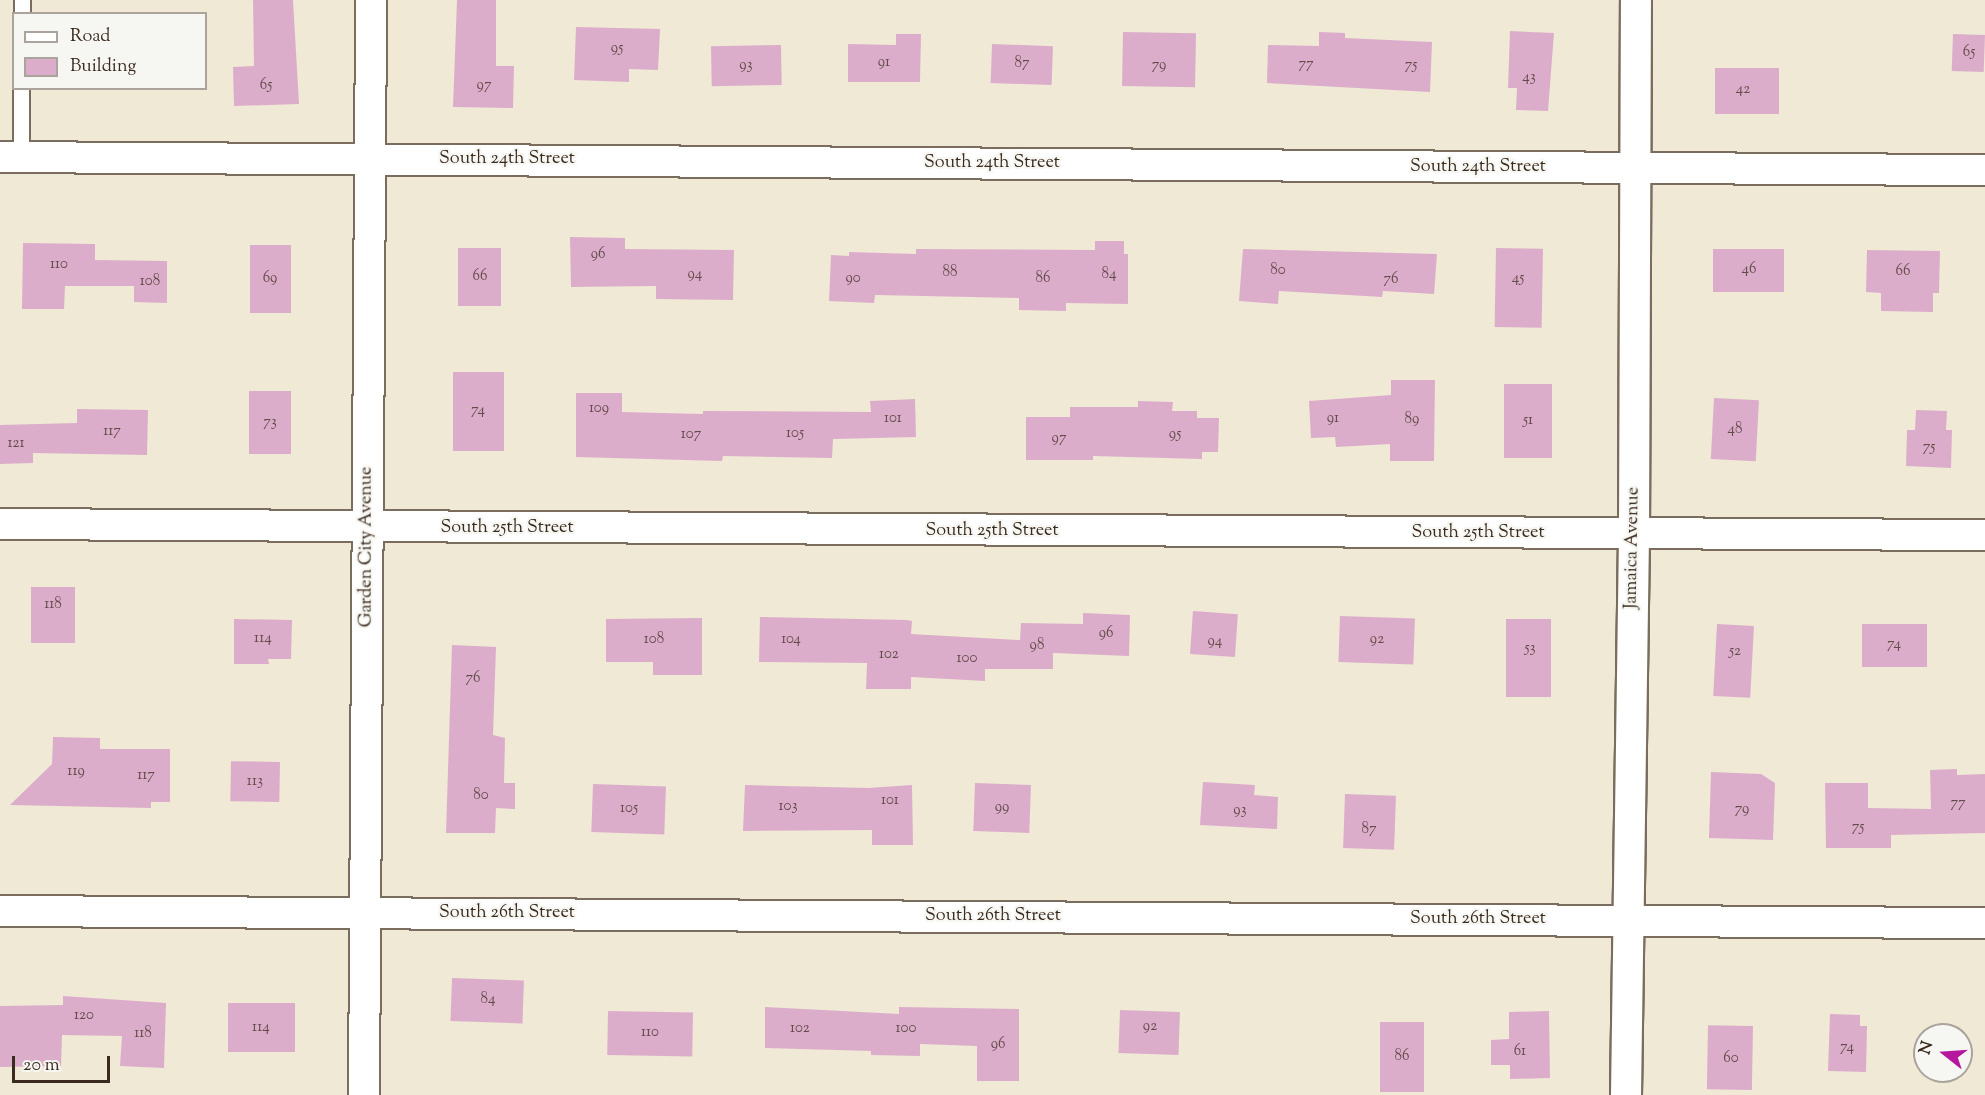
<!DOCTYPE html>
<style>
body{margin:0}
#map{position:relative;width:1985px;height:1095px;overflow:hidden;background:#f0e9d5;font-family:"Sorts Mill Goudy",serif}
div>[style]{position:absolute}
.building>*{inset:0;background:#dcadcb;transform-origin:0 0}
.roads{filter:drop-shadow(2px 0 #7a6d5e) drop-shadow(-2px 0 #7a6d5e) drop-shadow(0 2px #7a6d5e) drop-shadow(0 -2px #7a6d5e)}
.service>*{height:15px;margin:-7.5px;padding:0 7.5px;transform-origin:7.5px;border-radius:7.5px;background:#fff}
.minor>*{height:30px;margin:-15px;padding:0 15px;transform-origin:15px;border-radius:15px;background:#fff}
span{translate:-50% -50%;white-space:nowrap;text-align:center;line-height:1.15;-webkit-text-stroke:4.5px #f6f6f2;paint-order:stroke}
.number-label{font-size:15px;color:#634b49}
.number-label span{-webkit-text-stroke-width:0}
.street-label{font-size:18px;color:#3b2a1e}
.legend{position:absolute;left:12px;top:12px;width:195px;height:78px;box-sizing:border-box;background:#f6f6f2;border:2px solid #aba49d;margin:0;padding:8px 10px;list-style:none;font-size:18px;color:#3b2a1e}
.legend li{display:flex;align-items:center;gap:12px;height:30px}
.legend b{width:30px;border:2px solid #aba49d}
.north{position:absolute;left:1913px;top:1023px;width:60px;height:60px;box-sizing:border-box;background:#f6f6f2;border:2px solid #aba49d;border-radius:50%;rotate:287deg;font-size:16px;font-weight:700;line-height:24px;text-align:center;color:#3b2a1e}
.north::after{content:'';display:block;margin:auto;width:21px;height:27px;background:#b5179e;clip-path:polygon(50% 0,100% 100%,50% 72%,0 100%)}
.scale{position:absolute;left:12px;top:1056px;width:98px;height:27px;box-sizing:border-box;border:3px solid #3b2a1e;border-top:0;padding-left:8px;font-size:18px;line-height:21px;white-space:nowrap;color:#3b2a1e;-webkit-text-stroke:4px #f6f6f2;paint-order:stroke}
</style>
<div id="map">
<div class="building">
<i style="clip-path:polygon(253px 0,293px 0,299px 104px,234px 106px,233px 67px,254px 66px)"></i>
<i style="clip-path:polygon(457px 0,496px 0,496px 66px,514px 66px,513px 108px,453px 107px)"></i>
<i style="clip-path:polygon(576px 27px,660px 29px,658px 70px,629px 69px,629px 82px,574px 80px)"></i>
<i style="clip-path:polygon(1510px 31px,1554px 33px,1548px 111px,1516px 110px,1517px 88px,1508px 88px)"></i>
<i style="left:1123px;top:32px;width:73px;height:54px;rotate:1deg"></i>
<i style="clip-path:polygon(1319px 32px,1345px 33px,1345px 38px,1432px 42px,1430px 92px,1267px 83px,1268px 45px,1319px 46px)"></i>
<i style="clip-path:polygon(896px 34px,921px 34px,920px 82px,848px 82px,848px 44px,896px 45px)"></i>
<i style="left:1953px;top:34px;width:32px;height:37px;rotate:2deg"></i>
<i style="left:992px;top:44px;width:61px;height:39px;rotate:2deg"></i>
<i style="left:781px;top:45px;width:40px;height:70px;rotate:89deg"></i>
<i style="left:1715px;top:68px;width:64px;height:46px"></i>
<i style="clip-path:polygon(570px 237px,625px 238px,625px 249px,734px 250px,733px 300px,656px 299px,656px 286px,571px 287px)"></i>
<i style="clip-path:polygon(1095px 241px,1124px 241px,1124px 254px,1128px 254px,1128px 304px,1066px 303px,1066px 311px,1019px 310px,1019px 298px,875px 295px,874px 303px,829px 301px,831px 255px,849px 256px,849px 252px,916px 254px,916px 249px,1095px 250px)"></i>
<i style="clip-path:polygon(23px 243px,95px 244px,95px 260px,167px 261px,167px 303px,134px 302px,134px 286px,65px 286px,64px 309px,22px 309px)"></i>
<i style="left:291px;top:245px;width:68px;height:41px;rotate:90deg"></i>
<i style="left:458px;top:248px;width:43px;height:58px"></i>
<i style="left:1496px;top:248px;width:47px;height:79px;rotate:1deg"></i>
<i style="clip-path:polygon(1243px 249px,1437px 254px,1434px 294px,1383px 291px,1382px 297px,1279px 291px,1278px 304px,1239px 301px)"></i>
<i style="left:1713px;top:249px;width:71px;height:43px"></i>
<i style="clip-path:polygon(1867px 250px,1940px 251px,1939px 293px,1933px 293px,1933px 312px,1881px 311px,1881px 293px,1866px 292px)"></i>
<i style="left:453px;top:372px;width:51px;height:79px"></i>
<i style="clip-path:polygon(1391px 380px,1435px 380px,1434px 461px,1390px 461px,1390px 444px,1336px 447px,1335px 437px,1311px 438px,1309px 401px,1391px 395px)"></i>
<i style="left:1504px;top:384px;width:48px;height:74px"></i>
<i style="left:249px;top:391px;width:42px;height:63px"></i>
<i style="clip-path:polygon(576px 393px,622px 393px,622px 412px,703px 414px,703px 411px,871px 412px,870px 401px,915px 399px,916px 437px,833px 439px,832px 458px,723px 456px,722px 461px,576px 457px)"></i>
<i style="left:1714px;top:398px;width:45px;height:61px;rotate:3deg"></i>
<i style="clip-path:polygon(1138px 401px,1173px 402px,1172px 411px,1197px 411px,1197px 418px,1219px 418px,1218px 452px,1202px 452px,1202px 459px,1093px 456px,1093px 460px,1026px 460px,1026px 417px,1070px 417px,1070px 407px,1138px 407px)"></i>
<i style="clip-path:polygon(77px 409px,148px 410px,147px 455px,33px 453px,33px 463px,0 464px,0 425px,77px 423px)"></i>
<i style="clip-path:polygon(1916px 410px,1947px 411px,1946px 430px,1952px 430px,1951px 468px,1906px 466px,1907px 430px,1915px 430px)"></i>
<i style="left:31px;top:587px;width:44px;height:56px"></i>
<i style="left:1193px;top:611px;width:45px;height:43px;rotate:4deg"></i>
<i style="clip-path:polygon(1083px 613px,1130px 615px,1129px 656px,1053px 653px,1053px 669px,985px 669px,985px 681px,911px 677px,911px 689px,866px 689px,867px 663px,759px 662px,760px 617px,907px 620px,912px 621px,911px 634px,1020px 640px,1021px 623px,1083px 624px)"></i>
<i style="left:1340px;top:616px;width:75px;height:46px;rotate:2deg"></i>
<i style="clip-path:polygon(702px 618px,702px 675px,653px 675px,653px 662px,606px 662px,606px 619px)"></i>
<i style="clip-path:polygon(234px 619px,292px 620px,291px 659px,268px 659px,269px 664px,234px 664px)"></i>
<i style="left:1506px;top:619px;width:45px;height:78px"></i>
<i style="left:1717px;top:624px;width:37px;height:72px;rotate:3deg"></i>
<i style="left:1927px;top:624px;width:43px;height:65px;rotate:90deg"></i>
<i style="clip-path:polygon(452px 645px,496px 647px,493px 735px,505px 738px,504px 783px,515px 783px,515px 809px,496px 808px,495px 833px,446px 833px)"></i>
<i style="clip-path:polygon(53px 737px,100px 738px,100px 749px,170px 749px,170px 802px,151px 802px,151px 808px,10px 805px,52px 764px)"></i>
<i style="left:280px;top:762px;width:40px;height:49px;rotate:91deg"></i>
<i style="clip-path:polygon(1957px 769px,1957px 775px,1985px 774px,1985px 833px,1891px 835px,1891px 848px,1826px 848px,1825px 783px,1868px 783px,1868px 808px,1931px 809px,1930px 770px)"></i>
<i style="clip-path:polygon(1711px 772px,1761px 774px,1775px 783px,1773px 840px,1709px 838px)"></i>
<i style="clip-path:polygon(1203px 782px,1255px 785px,1254px 795px,1278px 797px,1277px 829px,1200px 825px)"></i>
<i style="left:975px;top:783px;width:56px;height:48px;rotate:2deg"></i>
<i style="left:593px;top:784px;width:73px;height:48px;rotate:2deg"></i>
<i style="clip-path:polygon(745px 785px,868px 788px,912px 785px,913px 845px,872px 845px,872px 830px,743px 831px)"></i>
<i style="left:1345px;top:794px;width:51px;height:54px;rotate:2deg"></i>
<i style="left:452px;top:978px;width:72px;height:43px;rotate:2deg"></i>
<i style="clip-path:polygon(63px 996px,166px 1003px,164px 1068px,120px 1066px,122px 1036px,62px 1035px,61px 1066px,0 1067px,0 1006px,63px 1005px)"></i>
<i style="left:228px;top:1003px;width:67px;height:49px"></i>
<i style="clip-path:polygon(765px 1007px,899px 1014px,899px 1007px,1019px 1009px,1019px 1081px,977px 1081px,977px 1046px,920px 1044px,920px 1056px,871px 1055px,871px 1051px,765px 1048px)"></i>
<i style="left:1120px;top:1010px;width:60px;height:43px;rotate:2deg"></i>
<i style="left:608px;top:1011px;width:85px;height:44px;rotate:1deg"></i>
<i style="clip-path:polygon(1549px 1011px,1550px 1078px,1510px 1079px,1510px 1065px,1491px 1065px,1491px 1040px,1509px 1039px,1509px 1012px)"></i>
<i style="clip-path:polygon(1830px 1014px,1860px 1015px,1860px 1026px,1867px 1026px,1866px 1072px,1828px 1071px)"></i>
<i style="left:1380px;top:1022px;width:44px;height:70px"></i>
<i style="left:1753px;top:1026px;width:64px;height:45px;rotate:91deg"></i>
</div>
<div class="roads">
<div class="service">
<i style="left:22px;top:14px;width:14px;rotate:-90deg"></i>
<i style="left:21px;top:157px;width:69px;rotate:-90deg"></i>
</div>
<div class="minor">
<i style="left:0;top:157px;width:1985px;rotate:0.38deg"></i>
<i style="left:0;top:524px;width:1985px;rotate:0.32deg"></i>
<i style="left:0;top:911px;width:1985px;rotate:0.35deg"></i>
<i style="left:364px;top:1095px;width:1095px;rotate:-89.63deg"></i>
<i style="left:1626px;top:1095px;width:561px;rotate:-89.18deg"></i>
<i style="left:1634px;top:534px;width:534px;rotate:-89.79deg"></i>
</div>
</div>
<div class="number-label">
<span style="left:617px;top:49px">95</span>
<span style="left:1969px;top:53px">65</span>
<span style="left:884px;top:63px">91</span>
<span style="left:1022px;top:64px">87</span>
<span style="left:1306px;top:65px">77</span>
<span style="left:746px;top:66px">93</span>
<span style="left:1159px;top:66px">79</span>
<span style="left:1411px;top:66px">75</span>
<span style="left:1529px;top:78px">43</span>
<span style="left:266px;top:86px">65</span>
<span style="left:484px;top:86px">97</span>
<span style="left:1743px;top:90px">42</span>
<span style="left:598px;top:255px">96</span>
<span style="left:59px;top:265px">110</span>
<span style="left:1749px;top:270px">46</span>
<span style="left:1278px;top:271px">80</span>
<span style="left:1903px;top:272px">66</span>
<span style="left:950px;top:273px">88</span>
<span style="left:695px;top:275px">94</span>
<span style="left:1109px;top:275px">84</span>
<span style="left:480px;top:277px">66</span>
<span style="left:270px;top:279px">69</span>
<span style="left:853px;top:279px">90</span>
<span style="left:1043px;top:279px">86</span>
<span style="left:1518px;top:279px">45</span>
<span style="left:1391px;top:280px">76</span>
<span style="left:150px;top:282px">108</span>
<span style="left:599px;top:409px">109</span>
<span style="left:478px;top:411px">74</span>
<span style="left:893px;top:419px">101</span>
<span style="left:1333px;top:419px">91</span>
<span style="left:1412px;top:420px">89</span>
<span style="left:1528px;top:421px">51</span>
<span style="left:270px;top:423px">73</span>
<span style="left:1735px;top:430px">48</span>
<span style="left:112px;top:432px">117</span>
<span style="left:795px;top:434px">105</span>
<span style="left:691px;top:435px">107</span>
<span style="left:1175px;top:435px">95</span>
<span style="left:1059px;top:439px">97</span>
<span style="left:16px;top:444px">121</span>
<span style="left:1929px;top:448px">75</span>
<span style="left:53px;top:605px">118</span>
<span style="left:1106px;top:634px">96</span>
<span style="left:263px;top:639px">114</span>
<span style="left:654px;top:640px">108</span>
<span style="left:791px;top:640px">104</span>
<span style="left:1377px;top:640px">92</span>
<span style="left:1215px;top:642px">94</span>
<span style="left:1894px;top:645px">74</span>
<span style="left:1037px;top:646px">98</span>
<span style="left:1530px;top:649px">53</span>
<span style="left:1735px;top:652px">52</span>
<span style="left:889px;top:655px">102</span>
<span style="left:967px;top:659px">100</span>
<span style="left:473px;top:679px">76</span>
<span style="left:76px;top:772px">119</span>
<span style="left:146px;top:776px">117</span>
<span style="left:255px;top:782px">113</span>
<span style="left:481px;top:796px">80</span>
<span style="left:890px;top:801px">101</span>
<span style="left:1958px;top:804px">77</span>
<span style="left:788px;top:807px">103</span>
<span style="left:1002px;top:808px">99</span>
<span style="left:629px;top:809px">105</span>
<span style="left:1742px;top:810px">79</span>
<span style="left:1240px;top:811px">93</span>
<span style="left:1858px;top:828px">75</span>
<span style="left:1369px;top:830px">87</span>
<span style="left:488px;top:1000px">84</span>
<span style="left:84px;top:1016px">120</span>
<span style="left:1150px;top:1027px">92</span>
<span style="left:261px;top:1028px">114</span>
<span style="left:800px;top:1029px">102</span>
<span style="left:906px;top:1029px">100</span>
<span style="left:650px;top:1033px">110</span>
<span style="left:143px;top:1034px">118</span>
<span style="left:998px;top:1045px">96</span>
<span style="left:1847px;top:1048px">74</span>
<span style="left:1520px;top:1052px">61</span>
<span style="left:1402px;top:1057px">86</span>
<span style="left:1731px;top:1059px">60</span>
</div>
<div class="street-label">
<span style="left:507px;top:159px">South 24th Street</span>
<span style="left:992px;top:163px">South 24th Street</span>
<span style="left:1478px;top:167px">South 24th Street</span>
<span style="left:507px;top:528px">South 25th Street</span>
<span style="left:992px;top:531px">South 25th Street</span>
<span style="left:1478px;top:533px">South 25th Street</span>
<span style="left:367px;top:547px;rotate:-90deg">Garden City Avenue</span>
<span style="left:1633px;top:548px;rotate:-89deg">Jamaica Avenue</span>
<span style="left:507px;top:913px">South 26th Street</span>
<span style="left:993px;top:916px">South 26th Street</span>
<span style="left:1478px;top:919px">South 26th Street</span>
</div>
<ul class="legend">
<li><b style="height:8px;background:#fff"></b>Road</li>
<li><b style="height:16px;background:#dcadcb"></b>Building</li>
</ul>
<div class="north">N</div>
<div class="scale">20 m</div>
</div>
